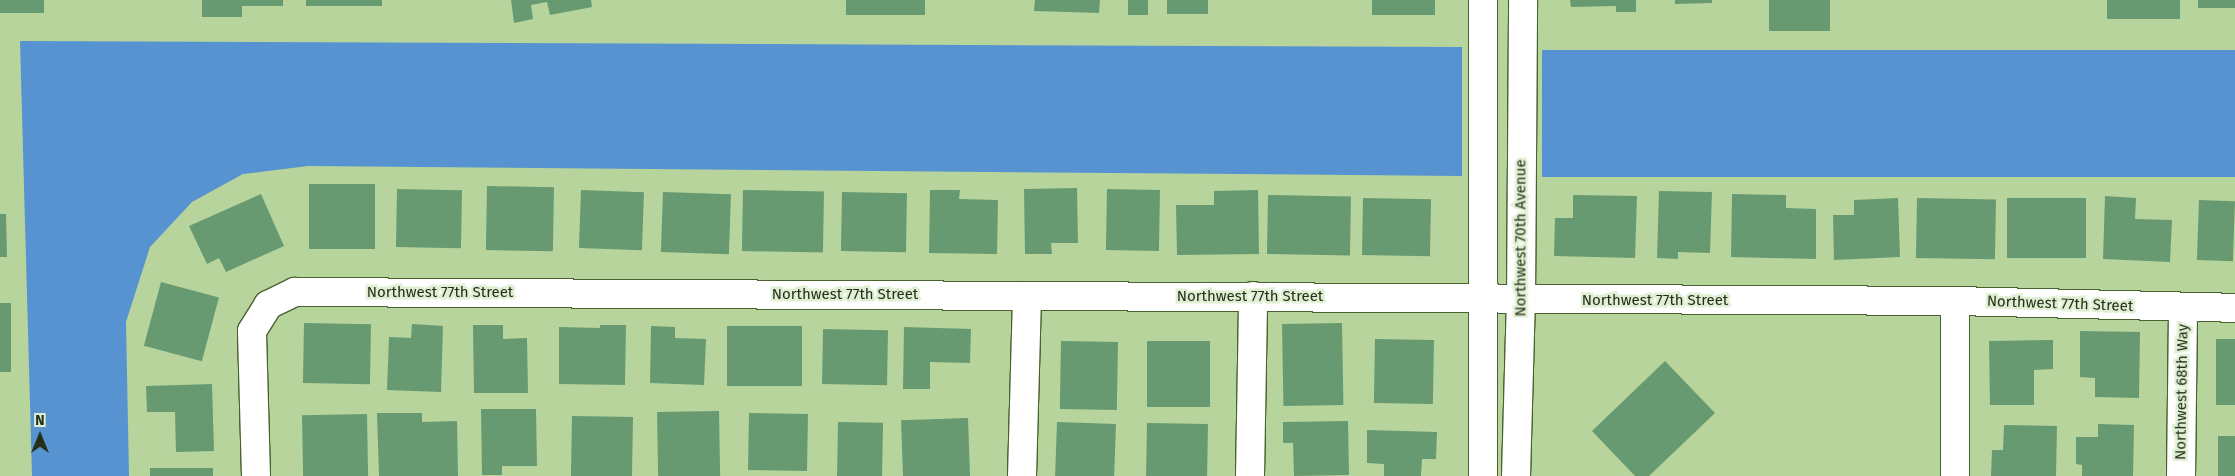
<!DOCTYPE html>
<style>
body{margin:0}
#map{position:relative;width:2235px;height:476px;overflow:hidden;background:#b7d49c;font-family:"Fira Sans",sans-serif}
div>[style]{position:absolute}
.water>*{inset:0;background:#5693d0;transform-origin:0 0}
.building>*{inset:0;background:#679a71;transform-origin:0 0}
.roads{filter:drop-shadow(1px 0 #4a622f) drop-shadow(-1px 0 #4a622f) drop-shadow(0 1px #4a622f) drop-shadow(0 -1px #4a622f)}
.minor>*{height:28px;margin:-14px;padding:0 14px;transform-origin:14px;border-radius:14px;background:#fff}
.tertiary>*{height:28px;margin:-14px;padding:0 14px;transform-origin:14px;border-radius:14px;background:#fff}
span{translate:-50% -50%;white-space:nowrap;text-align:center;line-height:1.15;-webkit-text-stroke:5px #e0efd3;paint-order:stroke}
.street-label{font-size:15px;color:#25301a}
.north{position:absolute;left:15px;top:411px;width:50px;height:50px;-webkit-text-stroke:4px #e0efd3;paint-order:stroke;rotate:0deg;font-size:14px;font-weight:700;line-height:20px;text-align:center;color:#25301a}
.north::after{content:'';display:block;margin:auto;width:18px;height:22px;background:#25301a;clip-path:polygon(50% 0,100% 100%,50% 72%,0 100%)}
</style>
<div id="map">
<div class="water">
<i style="clip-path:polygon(20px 41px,1462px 47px,1462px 176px,308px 166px,243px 174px,192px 202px,150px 247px,126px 322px,129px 476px,32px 476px)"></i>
<i style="left:1542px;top:50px;width:693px;height:127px"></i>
</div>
<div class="building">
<i style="left:0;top:0;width:44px;height:13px"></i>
<i style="clip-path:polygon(202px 0,283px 0,283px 6px,242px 6px,242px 17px,202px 17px)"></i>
<i style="left:306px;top:0;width:76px;height:6px"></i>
<i style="clip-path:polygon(511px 0,591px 0,592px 7px,550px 15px,547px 2px,531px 5px,533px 19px,514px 23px)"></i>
<i style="left:846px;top:0;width:79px;height:15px"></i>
<i style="clip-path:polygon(1035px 0,1100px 0,1099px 13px,1034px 11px)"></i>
<i style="left:1128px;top:0;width:20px;height:15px"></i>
<i style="left:1167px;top:0;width:41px;height:14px"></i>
<i style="left:1372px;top:0;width:63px;height:15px"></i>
<i style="clip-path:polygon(1570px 0,1636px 0,1636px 12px,1616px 12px,1616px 6px,1571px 7px)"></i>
<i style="clip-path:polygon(1675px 0,1712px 0,1712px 3px,1675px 4px)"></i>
<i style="left:1769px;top:0;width:61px;height:31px"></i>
<i style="left:2107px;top:0;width:73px;height:19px"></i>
<i style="left:2198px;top:0;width:37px;height:8px"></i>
<i style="left:375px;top:184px;width:65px;height:66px;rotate:90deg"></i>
<i style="left:487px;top:186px;width:67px;height:64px;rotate:1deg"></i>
<i style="clip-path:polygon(1077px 188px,1078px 243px,1051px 243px,1052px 254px,1025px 254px,1024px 189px)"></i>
<i style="left:397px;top:189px;width:65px;height:58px;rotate:1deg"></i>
<i style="left:1107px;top:189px;width:53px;height:61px;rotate:1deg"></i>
<i style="left:581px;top:190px;width:63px;height:58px;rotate:2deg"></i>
<i style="left:743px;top:190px;width:81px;height:61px;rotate:1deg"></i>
<i style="clip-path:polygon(930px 190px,960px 190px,959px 199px,998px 200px,997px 254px,929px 253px)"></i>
<i style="clip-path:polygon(1258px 190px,1259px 254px,1177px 255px,1176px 205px,1214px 205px,1214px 191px)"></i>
<i style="clip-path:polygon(1659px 191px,1712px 192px,1710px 253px,1678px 252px,1678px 259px,1657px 258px)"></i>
<i style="left:663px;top:192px;width:68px;height:60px;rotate:2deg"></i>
<i style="left:842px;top:192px;width:65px;height:59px;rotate:1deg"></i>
<i style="clip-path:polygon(261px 194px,284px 246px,226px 272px,219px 258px,207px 264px,189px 226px)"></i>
<i style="clip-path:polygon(1732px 194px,1786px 195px,1786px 208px,1816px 209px,1816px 259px,1731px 257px)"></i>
<i style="left:1268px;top:195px;width:83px;height:59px;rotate:1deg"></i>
<i style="clip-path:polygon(1573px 195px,1637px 196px,1635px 258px,1554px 256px,1555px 218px,1573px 218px)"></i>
<i style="clip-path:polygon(2105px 196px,2136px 198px,2135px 219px,2172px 220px,2170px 262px,2103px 259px)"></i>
<i style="left:1363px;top:198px;width:68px;height:57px;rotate:1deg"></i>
<i style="clip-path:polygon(1898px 198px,1900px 257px,1834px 260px,1833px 215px,1854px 215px,1854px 200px)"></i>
<i style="left:1917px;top:198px;width:79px;height:60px;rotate:1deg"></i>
<i style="left:2086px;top:198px;width:60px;height:79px;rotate:90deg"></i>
<i style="left:2199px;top:200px;width:36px;height:60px;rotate:2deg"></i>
<i style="clip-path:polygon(0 214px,6px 214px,7px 257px,0 257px)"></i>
<i style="left:161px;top:282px;width:60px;height:66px;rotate:15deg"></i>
<i style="left:0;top:303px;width:11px;height:69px"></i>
<i style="left:304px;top:323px;width:67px;height:60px;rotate:1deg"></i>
<i style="left:1342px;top:323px;width:82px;height:60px;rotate:89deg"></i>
<i style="clip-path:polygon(412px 324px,443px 326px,441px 392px,387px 390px,389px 337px,411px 338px)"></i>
<i style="clip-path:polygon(473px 325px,503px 325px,503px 339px,527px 338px,528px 393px,474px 393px)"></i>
<i style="clip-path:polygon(600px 325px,626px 325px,625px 385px,559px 384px,559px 327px,600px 328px)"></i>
<i style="clip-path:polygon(651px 326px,675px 327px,675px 338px,706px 339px,704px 385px,650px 383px)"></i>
<i style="left:727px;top:326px;width:75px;height:60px"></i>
<i style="clip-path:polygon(904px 327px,971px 329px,970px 363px,930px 362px,930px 389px,903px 389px)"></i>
<i style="left:823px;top:329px;width:65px;height:55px;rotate:1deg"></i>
<i style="clip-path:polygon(2080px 331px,2140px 332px,2139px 398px,2095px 397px,2095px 378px,2080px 377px)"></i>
<i style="left:1375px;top:339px;width:59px;height:64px;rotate:1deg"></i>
<i style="left:2216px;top:339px;width:19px;height:66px"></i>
<i style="clip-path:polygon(2053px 340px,2053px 369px,2034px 370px,2034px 405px,1990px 405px,1989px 341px)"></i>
<i style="left:1061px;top:341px;width:57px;height:68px;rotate:1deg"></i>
<i style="left:1147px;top:341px;width:63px;height:66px"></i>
<i style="clip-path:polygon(1665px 361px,1715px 413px,1649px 476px,1635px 476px,1592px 431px)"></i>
<i style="clip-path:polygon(212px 384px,214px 451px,176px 452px,175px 412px,147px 412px,146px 386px)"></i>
<i style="clip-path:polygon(481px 409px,536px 409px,537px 466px,502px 466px,502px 475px,482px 475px)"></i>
<i style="left:719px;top:411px;width:65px;height:62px;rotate:89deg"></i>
<i style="clip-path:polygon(377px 413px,422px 413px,422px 422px,457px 421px,458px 476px,379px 476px)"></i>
<i style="left:749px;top:413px;width:59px;height:57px;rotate:1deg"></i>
<i style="left:367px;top:414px;width:62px;height:65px;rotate:89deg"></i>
<i style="left:572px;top:416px;width:61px;height:60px;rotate:1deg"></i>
<i style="left:968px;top:418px;width:58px;height:67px;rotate:88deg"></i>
<i style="clip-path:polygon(1348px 421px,1349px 475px,1294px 476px,1293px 443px,1283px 443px,1283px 422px)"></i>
<i style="left:838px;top:422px;width:45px;height:54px;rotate:1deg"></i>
<i style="left:1057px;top:422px;width:59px;height:54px;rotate:2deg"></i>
<i style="left:1147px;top:423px;width:61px;height:53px;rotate:1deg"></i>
<i style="clip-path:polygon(2098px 424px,2134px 425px,2133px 476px,2082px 476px,2082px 465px,2076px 464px,2076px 437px,2098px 437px)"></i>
<i style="clip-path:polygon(2004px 425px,2057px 426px,2056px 476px,1991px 476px,1992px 450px,2003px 450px)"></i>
<i style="clip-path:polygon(1367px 430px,1437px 432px,1436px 459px,1422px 459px,1421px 476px,1384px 476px,1384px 464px,1367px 463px)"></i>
<i style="left:2218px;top:436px;width:17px;height:40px"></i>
<i style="left:213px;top:468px;width:8px;height:63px;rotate:90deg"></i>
</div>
<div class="roads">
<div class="minor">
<i style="left:1955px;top:301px;width:175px;rotate:90deg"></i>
<i style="left:256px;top:476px;width:145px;rotate:-91.6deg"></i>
<i style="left:252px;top:331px;width:31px;rotate:-58deg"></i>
<i style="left:268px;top:305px;width:30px;rotate:-26deg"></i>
<i style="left:295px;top:292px;width:1660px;rotate:0.31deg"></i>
<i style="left:1955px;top:301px;width:280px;rotate:1.4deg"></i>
<i style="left:1022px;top:476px;width:180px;rotate:-88.4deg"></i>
<i style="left:1250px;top:476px;width:180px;rotate:-89deg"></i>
<i style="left:2181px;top:476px;width:168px;rotate:-89.3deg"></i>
</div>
<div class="tertiary">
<i style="left:1483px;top:0;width:476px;rotate:90deg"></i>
<i style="left:1516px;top:476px;width:175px;rotate:-88.4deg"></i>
<i style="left:1521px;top:301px;width:301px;rotate:-89.6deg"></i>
</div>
</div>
<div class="street-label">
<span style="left:1521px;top:238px;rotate:-90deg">Northwest 70th Avenue</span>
<span style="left:440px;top:293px">Northwest 77th Street</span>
<span style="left:845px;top:295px">Northwest 77th Street</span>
<span style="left:1250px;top:297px">Northwest 77th Street</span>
<span style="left:1655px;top:301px">Northwest 77th Street</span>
<span style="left:2060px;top:304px;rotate:2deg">Northwest 77th Street</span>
<span style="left:2182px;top:392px;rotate:-89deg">Northwest 68th Way</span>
</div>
<div class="north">N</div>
</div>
